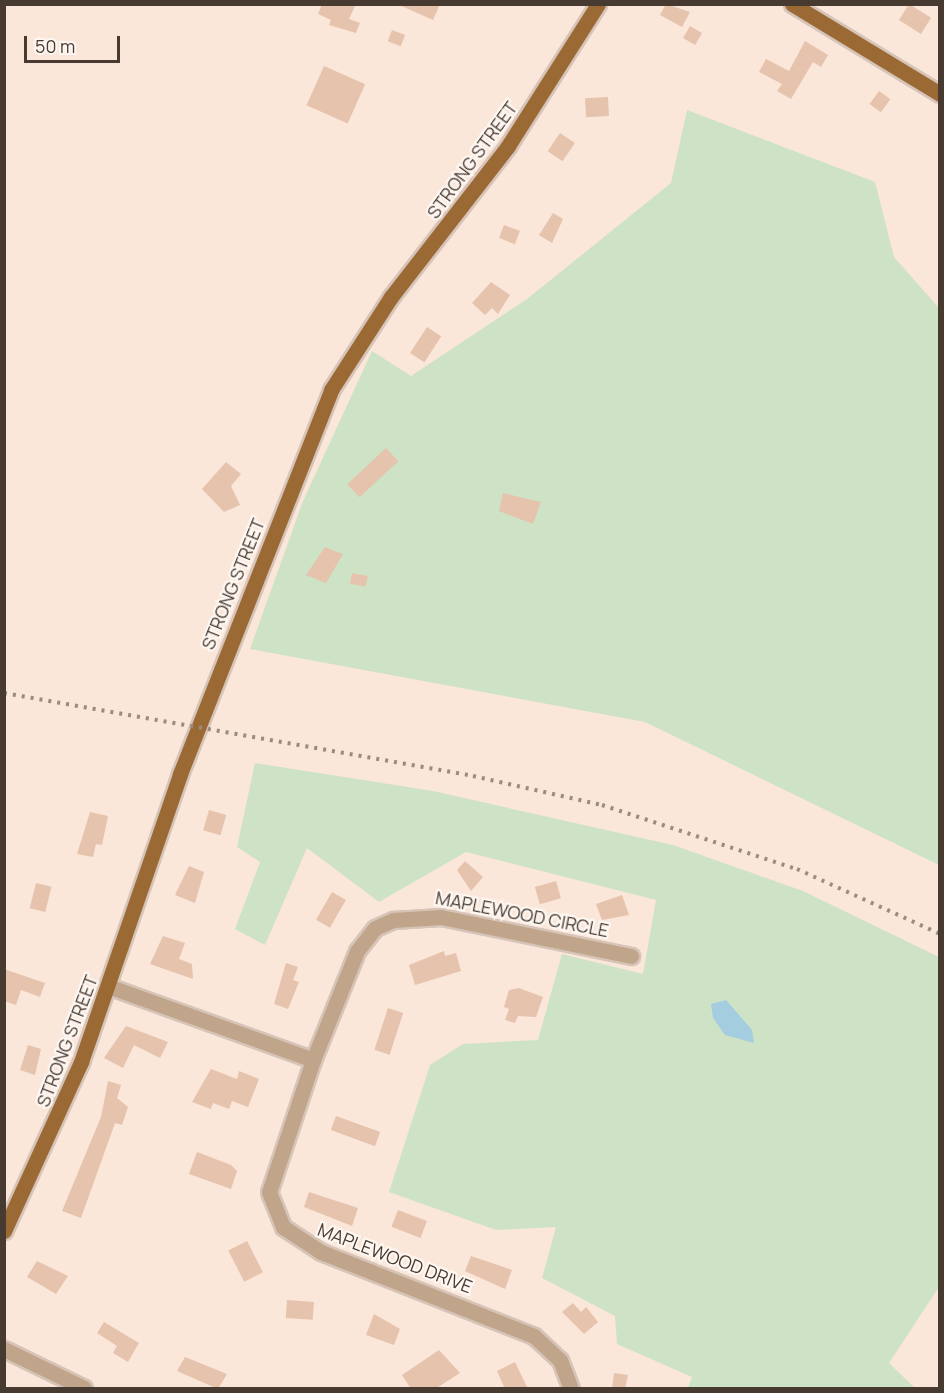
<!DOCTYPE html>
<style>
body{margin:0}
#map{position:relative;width:944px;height:1393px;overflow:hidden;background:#fbe6da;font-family:Manrope,sans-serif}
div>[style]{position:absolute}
.green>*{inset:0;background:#cee3c6}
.water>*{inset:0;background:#a4cde0}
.building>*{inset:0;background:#e6c3ac;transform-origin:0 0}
.roads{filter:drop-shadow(2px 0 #d7c4b8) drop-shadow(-2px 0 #d7c4b8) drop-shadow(0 2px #d7c4b8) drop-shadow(0 -2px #d7c4b8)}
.minor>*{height:15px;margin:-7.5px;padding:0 7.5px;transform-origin:7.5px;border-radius:7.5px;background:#c1a58a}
.major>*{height:15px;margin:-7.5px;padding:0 7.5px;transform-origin:7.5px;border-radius:7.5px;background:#9b6934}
.rail>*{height:4px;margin-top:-2px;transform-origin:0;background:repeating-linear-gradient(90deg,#9a8a7f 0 3px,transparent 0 9px)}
span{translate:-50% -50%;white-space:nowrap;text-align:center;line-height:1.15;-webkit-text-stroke:4.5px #fef7f2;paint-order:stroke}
.street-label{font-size:18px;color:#473a31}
.frame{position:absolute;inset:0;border:6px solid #473a31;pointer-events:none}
.scale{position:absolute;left:24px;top:36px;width:96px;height:27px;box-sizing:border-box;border:3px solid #473a31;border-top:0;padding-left:8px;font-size:18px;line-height:21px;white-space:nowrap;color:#473a31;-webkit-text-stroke:4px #fef7f2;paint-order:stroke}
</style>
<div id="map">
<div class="green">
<i style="clip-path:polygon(687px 110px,875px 182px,894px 257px,939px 308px,939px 865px,645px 722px,250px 649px,303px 501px,372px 351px,411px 376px,527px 299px,671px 183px)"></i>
<i style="clip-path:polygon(255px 763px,433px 791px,673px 845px,803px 891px,939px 957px,939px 1287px,889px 1363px,915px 1388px,688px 1388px,692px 1377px,617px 1344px,615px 1316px,542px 1278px,556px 1227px,496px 1230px,389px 1192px,430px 1065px,463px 1044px,538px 1040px,562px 954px,643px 974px,656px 900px,466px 852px,379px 902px,307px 848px,265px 945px,235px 929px,260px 862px,237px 847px)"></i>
</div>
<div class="water">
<i style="clip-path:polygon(726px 1000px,752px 1030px,754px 1043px,725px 1035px,713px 1018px,711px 1004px)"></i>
</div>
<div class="building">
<i style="clip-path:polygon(322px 4px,356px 4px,349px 19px,360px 23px,356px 33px,329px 25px,331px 20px,318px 14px)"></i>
<i style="clip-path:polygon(397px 4px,440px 4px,433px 20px)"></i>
<i style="clip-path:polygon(666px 4px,690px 12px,682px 27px,660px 15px)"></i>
<i style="left:909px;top:4px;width:26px;height:19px;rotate:32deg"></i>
<i style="left:690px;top:26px;width:14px;height:14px;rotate:30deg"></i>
<i style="left:392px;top:30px;width:14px;height:12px;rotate:21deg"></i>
<i style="clip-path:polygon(805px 41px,828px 55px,821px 67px,813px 62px,791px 99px,777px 91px,782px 84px,759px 72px,766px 59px,789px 71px)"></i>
<i style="left:324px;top:66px;width:45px;height:43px;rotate:24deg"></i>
<i style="left:879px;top:91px;width:14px;height:16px;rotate:36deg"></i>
<i style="left:608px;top:97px;width:19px;height:23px;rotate:87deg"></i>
<i style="left:560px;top:133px;width:18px;height:22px;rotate:34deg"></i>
<i style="clip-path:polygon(553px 213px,563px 219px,552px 243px,539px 235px)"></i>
<i style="left:504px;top:225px;width:17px;height:14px;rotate:21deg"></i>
<i style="clip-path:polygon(491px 282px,510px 295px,498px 314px,492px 308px,485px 315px,472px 303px)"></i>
<i style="left:427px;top:327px;width:17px;height:31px;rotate:33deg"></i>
<i style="left:386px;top:448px;width:18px;height:53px;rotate:47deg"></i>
<i style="clip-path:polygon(226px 462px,241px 474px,231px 486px,240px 505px,224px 512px,202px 489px)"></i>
<i style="clip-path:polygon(503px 493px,541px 502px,533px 524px,499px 511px)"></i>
<i style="clip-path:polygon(325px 547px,343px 554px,326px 583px,306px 575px)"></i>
<i style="left:352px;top:573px;width:16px;height:11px;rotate:11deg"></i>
<i style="left:209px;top:810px;width:18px;height:21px;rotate:16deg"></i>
<i style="clip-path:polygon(90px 812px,108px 816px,102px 845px,96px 844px,93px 857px,77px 854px)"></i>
<i style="clip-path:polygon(465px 861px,483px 877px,471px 891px,457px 870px)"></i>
<i style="clip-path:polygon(189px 866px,204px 872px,195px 903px,175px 895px)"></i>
<i style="left:556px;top:881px;width:18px;height:22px;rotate:74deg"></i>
<i style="left:36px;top:883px;width:16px;height:26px;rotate:14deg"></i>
<i style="left:332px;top:892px;width:16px;height:32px;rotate:30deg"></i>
<i style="clip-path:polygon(622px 895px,629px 915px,602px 920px,596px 904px)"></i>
<i style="clip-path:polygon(163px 936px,185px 943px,179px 959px,192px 964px,193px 979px,150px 964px)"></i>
<i style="clip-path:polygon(444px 951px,445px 956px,456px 953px,461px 971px,415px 985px,409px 965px)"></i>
<i style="clip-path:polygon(286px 963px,298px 967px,293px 980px,299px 982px,288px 1009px,274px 1004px)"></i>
<i style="clip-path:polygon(4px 969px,45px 983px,40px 997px,21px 990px,16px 1005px,4px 1001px)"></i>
<i style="clip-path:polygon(519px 988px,543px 997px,536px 1017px,518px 1016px,515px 1023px,505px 1020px,509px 1009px,504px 1007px,509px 990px)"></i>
<i style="left:388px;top:1008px;width:16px;height:44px;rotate:18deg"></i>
<i style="clip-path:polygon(126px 1026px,168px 1042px,160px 1058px,134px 1045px,123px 1068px,104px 1058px)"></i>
<i style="clip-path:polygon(28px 1045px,41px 1049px,35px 1075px,20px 1070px)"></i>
<i style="clip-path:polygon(211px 1069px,237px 1079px,239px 1071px,259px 1079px,248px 1107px,232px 1101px,229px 1109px,213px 1103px,211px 1109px,192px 1102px)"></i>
<i style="clip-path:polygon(108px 1081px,121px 1085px,117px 1098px,128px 1107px,122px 1125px,115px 1123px,81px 1218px,62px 1211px,101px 1117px)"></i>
<i style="left:336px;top:1116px;width:47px;height:15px;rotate:20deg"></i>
<i style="clip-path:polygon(197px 1152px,231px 1165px,237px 1171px,231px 1189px,189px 1174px)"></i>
<i style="clip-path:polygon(309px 1192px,358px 1208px,352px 1226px,304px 1207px)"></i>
<i style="left:398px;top:1210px;width:31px;height:18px;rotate:21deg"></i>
<i style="left:247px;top:1241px;width:35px;height:21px;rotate:63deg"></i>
<i style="clip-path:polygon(471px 1256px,512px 1270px,505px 1289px,465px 1271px)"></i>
<i style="clip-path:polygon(37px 1261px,68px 1276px,56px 1294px,27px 1277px)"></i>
<i style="left:287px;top:1300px;width:27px;height:18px;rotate:4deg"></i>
<i style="clip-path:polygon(573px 1303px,581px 1312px,586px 1307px,598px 1322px,584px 1334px,562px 1312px)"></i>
<i style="clip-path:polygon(374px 1314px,400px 1329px,394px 1345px,366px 1335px)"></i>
<i style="clip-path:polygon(104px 1322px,139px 1343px,128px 1362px,113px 1353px,117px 1346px,97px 1333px)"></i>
<i style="clip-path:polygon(439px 1350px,460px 1373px,435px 1389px,411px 1389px,402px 1375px)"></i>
<i style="clip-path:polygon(185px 1357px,227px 1374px,218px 1389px,177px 1371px)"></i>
<i style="clip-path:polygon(515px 1362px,528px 1389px,505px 1389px,497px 1371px)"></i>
<i style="clip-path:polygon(614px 1373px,628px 1375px,625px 1389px,612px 1389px)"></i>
</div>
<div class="roads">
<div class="minor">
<i style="left:108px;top:986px;width:218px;rotate:19.8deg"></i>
<i style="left:313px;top:1060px;width:139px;rotate:108.4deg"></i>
<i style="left:269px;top:1192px;width:38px;rotate:68deg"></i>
<i style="left:283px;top:1227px;width:45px;rotate:33.3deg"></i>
<i style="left:321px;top:1252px;width:229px;rotate:21.5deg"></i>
<i style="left:534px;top:1336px;width:35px;rotate:43deg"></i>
<i style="left:560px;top:1360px;width:30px;rotate:69deg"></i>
<i style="left:313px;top:1060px;width:118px;rotate:-68deg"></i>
<i style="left:357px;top:951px;width:29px;rotate:-52deg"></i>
<i style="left:375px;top:928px;width:20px;rotate:-24deg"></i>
<i style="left:393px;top:920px;width:48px;rotate:-3.6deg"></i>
<i style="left:441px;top:917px;width:194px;rotate:11.6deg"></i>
<i style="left:4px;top:1349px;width:89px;rotate:26deg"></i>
</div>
<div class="major">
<i style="left:792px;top:4px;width:173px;rotate:31.3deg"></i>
<i style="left:4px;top:1231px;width:186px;rotate:-65.5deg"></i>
<i style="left:81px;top:1062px;width:305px;rotate:-71deg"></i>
<i style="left:180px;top:774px;width:413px;rotate:-68.5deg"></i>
<i style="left:331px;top:390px;width:111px;rotate:-57.2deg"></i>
<i style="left:391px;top:297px;width:191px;rotate:-52.2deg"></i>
<i style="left:508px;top:146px;width:168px;rotate:-57.6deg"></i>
</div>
</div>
<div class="rail">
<i style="left:4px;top:693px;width:476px;rotate:10deg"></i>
<i style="left:473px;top:776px;width:132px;rotate:12.7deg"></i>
<i style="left:602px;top:805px;width:205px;rotate:18.2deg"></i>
<i style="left:797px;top:869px;width:157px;rotate:24.4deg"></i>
</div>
<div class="street-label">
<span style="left:472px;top:160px;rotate:-54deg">STRONG STREET</span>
<span style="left:233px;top:584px;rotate:-68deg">STRONG STREET</span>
<span style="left:522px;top:914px;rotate:11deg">MAPLEWOOD CIRCLE</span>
<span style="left:67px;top:1041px;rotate:-69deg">STRONG STREET</span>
<span style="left:395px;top:1258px;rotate:21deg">MAPLEWOOD DRIVE</span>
</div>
<div class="frame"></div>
<div class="scale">50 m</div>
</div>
